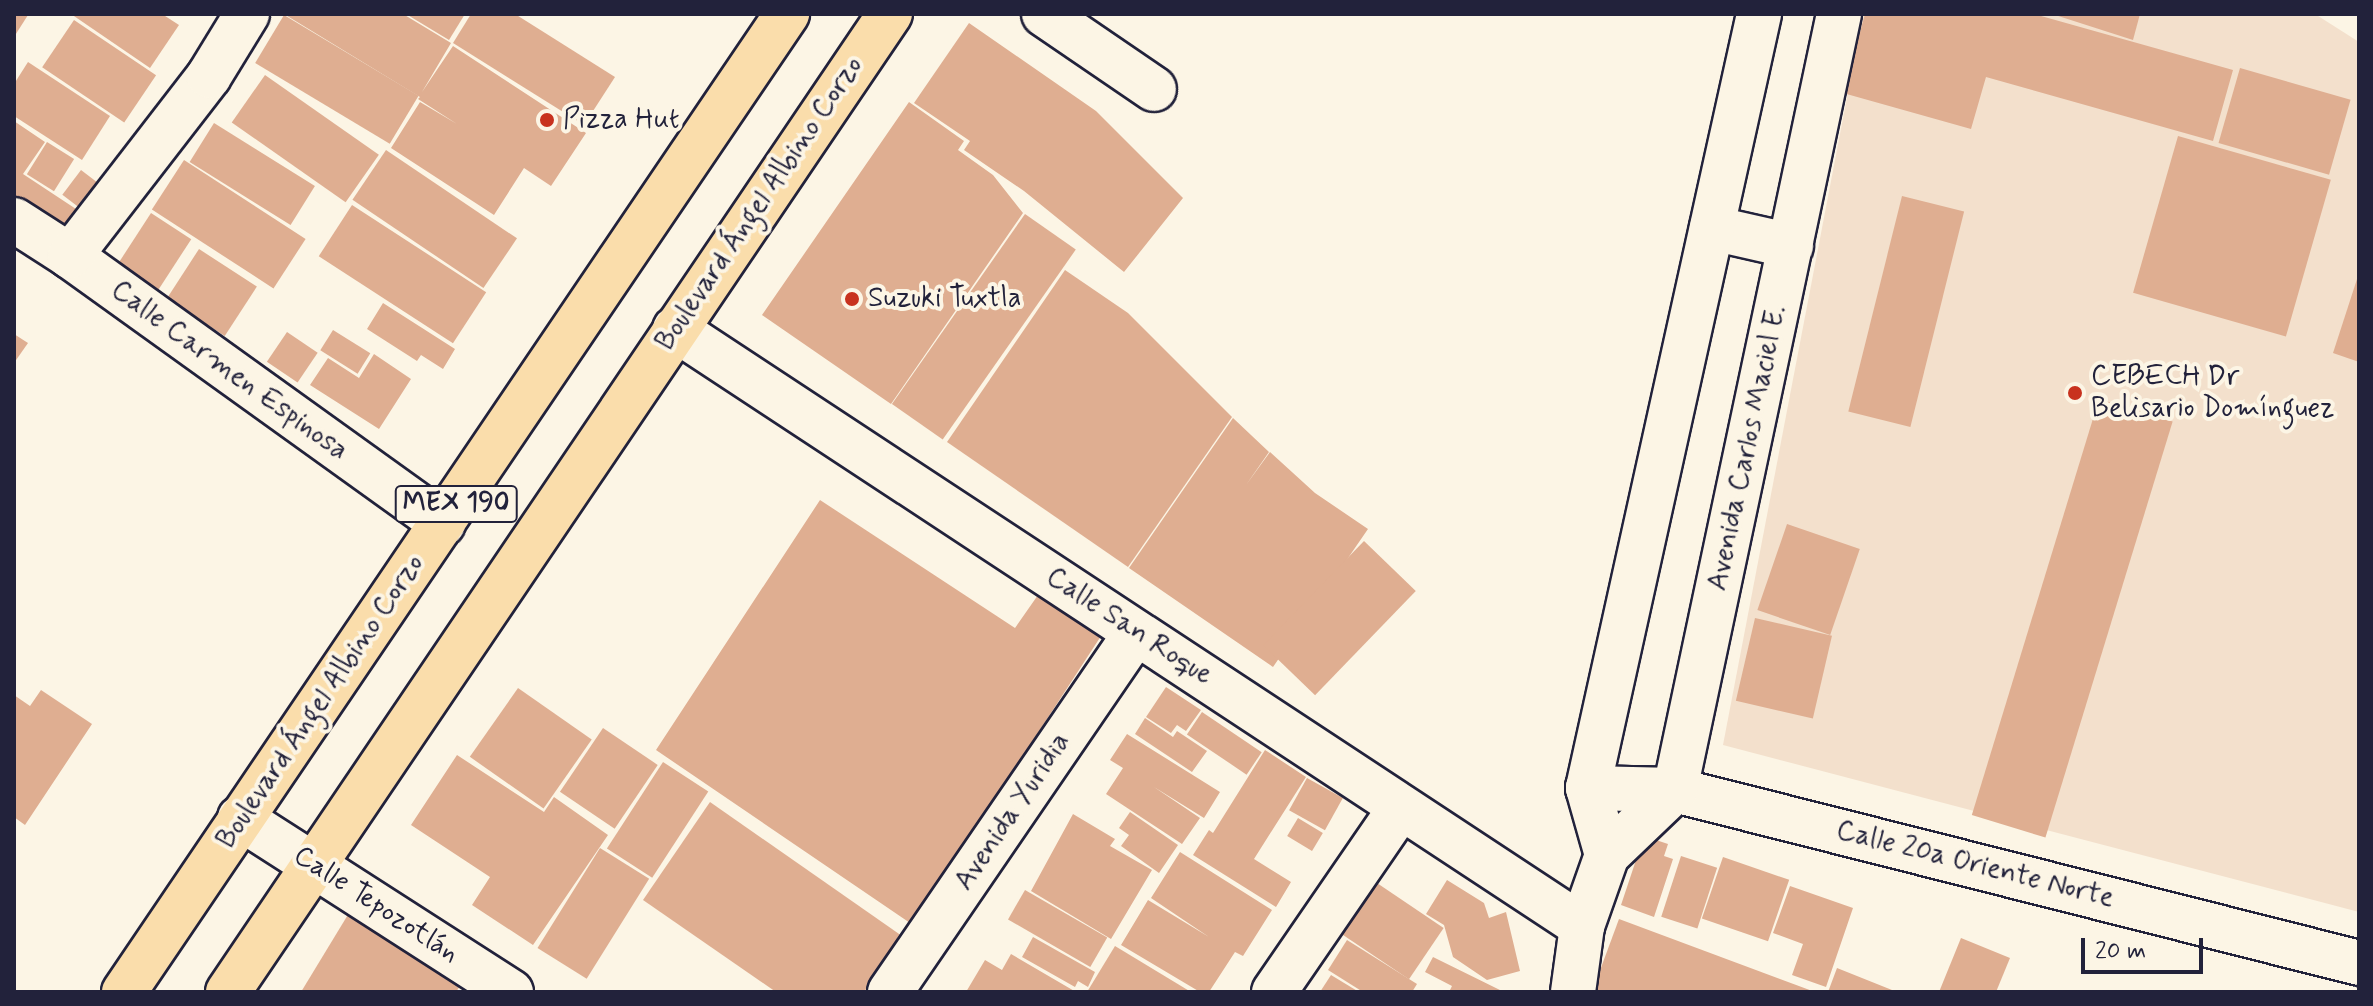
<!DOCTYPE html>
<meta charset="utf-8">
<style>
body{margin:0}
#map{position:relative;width:2373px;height:1006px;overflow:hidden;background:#fcf5e5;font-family:Mynerve,sans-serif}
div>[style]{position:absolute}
.built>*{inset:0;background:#f3e0cc}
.building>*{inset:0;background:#dfae91;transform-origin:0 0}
.roads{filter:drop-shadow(2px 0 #22223b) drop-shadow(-2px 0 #22223b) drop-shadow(0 2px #22223b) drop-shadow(0 -2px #22223b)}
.minor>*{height:44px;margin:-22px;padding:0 22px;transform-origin:22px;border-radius:22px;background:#fcf5e5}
.major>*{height:44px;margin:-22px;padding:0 22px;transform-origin:22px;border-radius:22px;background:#faddab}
.dots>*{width:22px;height:22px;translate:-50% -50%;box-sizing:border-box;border:4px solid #fcf5e5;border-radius:50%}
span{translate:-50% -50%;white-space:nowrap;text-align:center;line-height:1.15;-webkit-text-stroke:8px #fcf5e5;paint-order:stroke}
.shield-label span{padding:2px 6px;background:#fcf5e5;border:2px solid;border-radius:6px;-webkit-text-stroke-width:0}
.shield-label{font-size:26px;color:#22223b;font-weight:700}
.poi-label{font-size:28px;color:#22223b}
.left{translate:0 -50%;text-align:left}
.street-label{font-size:28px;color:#22223b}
.frame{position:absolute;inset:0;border:16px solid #22223b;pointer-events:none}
.scale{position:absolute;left:2081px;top:938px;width:122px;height:36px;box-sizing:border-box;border:4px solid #22223b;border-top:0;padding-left:10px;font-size:24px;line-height:28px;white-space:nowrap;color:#22223b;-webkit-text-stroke:6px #fcf5e5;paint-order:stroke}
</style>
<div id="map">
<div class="built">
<i style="clip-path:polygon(1863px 14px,2315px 14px,2359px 42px,2359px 912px,1723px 745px)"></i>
</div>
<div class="building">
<i style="clip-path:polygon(14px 14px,28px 15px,14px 37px)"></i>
<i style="clip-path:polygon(71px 14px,162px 14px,179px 25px,150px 68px)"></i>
<i style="clip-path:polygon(284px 14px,403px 14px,451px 43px,422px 92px,453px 46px,586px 133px,551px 186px,524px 168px,494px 215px,391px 148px,420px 102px,457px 124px,418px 99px,420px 97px)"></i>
<i style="clip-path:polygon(406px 14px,465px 14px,449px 40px)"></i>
<i style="clip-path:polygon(471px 14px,515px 14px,615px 77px,584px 125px,453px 43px)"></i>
<i style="clip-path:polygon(1865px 14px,2034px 14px,2233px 70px,2213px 141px,1986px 77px,1971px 129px,1843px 93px)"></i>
<i style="clip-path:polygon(2052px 14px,2140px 14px,2133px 40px)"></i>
<i style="left:284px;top:15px;width:157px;height:56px;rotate:31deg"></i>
<i style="left:74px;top:20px;width:99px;height:57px;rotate:34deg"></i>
<i style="clip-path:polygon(969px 23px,1096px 111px,1183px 198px,1124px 272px,1024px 191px,964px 150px,970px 141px,914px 103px)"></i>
<i style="clip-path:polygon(28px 62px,110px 116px,82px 160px,14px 116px,14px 84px)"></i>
<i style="left:2240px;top:68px;width:115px;height:78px;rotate:16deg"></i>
<i style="left:265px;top:75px;width:139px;height:58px;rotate:35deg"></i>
<i style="clip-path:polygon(909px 102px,964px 141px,958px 150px,993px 175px,1023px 213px,891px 404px,762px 315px)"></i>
<i style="clip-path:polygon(14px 121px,45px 142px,23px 174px,76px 209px,57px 237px,14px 208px)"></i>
<i style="left:214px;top:123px;width:119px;height:46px;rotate:32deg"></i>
<i style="left:2178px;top:136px;width:159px;height:163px;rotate:16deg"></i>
<i style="left:47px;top:142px;width:32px;height:38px;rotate:32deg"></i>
<i style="left:386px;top:150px;width:158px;height:60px;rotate:34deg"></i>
<i style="left:184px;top:160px;width:145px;height:59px;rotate:33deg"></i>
<i style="left:81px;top:170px;width:21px;height:31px;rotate:37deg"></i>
<i style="left:1902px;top:196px;width:64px;height:222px;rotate:14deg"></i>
<i style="left:352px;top:205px;width:160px;height:61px;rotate:33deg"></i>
<i style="left:151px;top:213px;width:48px;height:63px;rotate:33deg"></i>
<i style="left:1025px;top:214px;width:62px;height:232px;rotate:35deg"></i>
<i style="left:199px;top:249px;width:69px;height:59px;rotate:33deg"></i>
<i style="clip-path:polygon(1065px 270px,1128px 313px,1232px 417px,1128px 567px,947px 442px)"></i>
<i style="clip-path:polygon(2358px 276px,2359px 276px,2359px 362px,2333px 353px)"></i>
<i style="clip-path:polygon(383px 303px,455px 349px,443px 369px,421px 355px,417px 361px,367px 329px)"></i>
<i style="left:333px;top:330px;width:44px;height:24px;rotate:32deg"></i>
<i style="left:287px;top:332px;width:37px;height:36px;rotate:34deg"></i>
<i style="clip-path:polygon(14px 334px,28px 343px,14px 363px)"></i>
<i style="clip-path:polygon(374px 354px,411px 379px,379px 429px,310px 385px,328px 358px,359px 378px)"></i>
<i style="left:2099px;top:399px;width:77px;height:435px;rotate:17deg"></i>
<i style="clip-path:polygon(1233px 418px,1269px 452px,1246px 485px,1270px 452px,1315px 493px,1368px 529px,1273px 667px,1129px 568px)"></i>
<i style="clip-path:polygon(820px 500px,1015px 628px,1038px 595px,1101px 636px,913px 925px,656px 750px)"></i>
<i style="left:1787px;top:524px;width:77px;height:91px;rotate:19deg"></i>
<i style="left:1364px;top:541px;width:72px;height:145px;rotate:44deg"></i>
<i style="left:1755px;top:618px;width:79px;height:85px;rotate:13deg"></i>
<i style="clip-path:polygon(1166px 687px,1201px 710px,1186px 731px,1177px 725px,1171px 733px,1146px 717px)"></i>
<i style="left:518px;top:688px;width:90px;height:84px;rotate:35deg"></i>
<i style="clip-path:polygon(41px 690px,92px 724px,25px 825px,14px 817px,14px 695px,30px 706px)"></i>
<i style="left:1202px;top:712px;width:72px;height:27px;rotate:34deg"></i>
<i style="clip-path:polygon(1145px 718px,1173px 737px,1177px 731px,1207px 751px,1192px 772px,1135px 734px)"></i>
<i style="left:603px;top:728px;width:66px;height:77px;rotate:34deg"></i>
<i style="clip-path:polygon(1127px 734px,1220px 792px,1204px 818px,1154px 787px,1200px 818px,1182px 844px,1106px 794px,1123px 768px,1110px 760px)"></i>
<i style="clip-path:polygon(1265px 750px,1306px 777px,1254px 859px,1291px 882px,1276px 907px,1193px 855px,1209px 830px,1213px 833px)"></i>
<i style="clip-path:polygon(457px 755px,544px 812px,554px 797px,608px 835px,533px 945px,472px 905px,490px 877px,411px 825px)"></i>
<i style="left:663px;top:762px;width:54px;height:103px;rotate:33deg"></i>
<i style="left:1307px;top:778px;width:41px;height:37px;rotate:29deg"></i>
<i style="clip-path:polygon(710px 802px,902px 936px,864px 992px,776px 992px,643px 900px)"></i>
<i style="clip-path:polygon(1130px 812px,1178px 845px,1159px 873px,1121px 846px,1129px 835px,1119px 828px)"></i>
<i style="clip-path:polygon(1073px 814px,1115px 839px,1110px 846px,1152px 870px,1111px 939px,1031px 891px)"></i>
<i style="left:1298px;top:818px;width:29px;height:21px;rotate:31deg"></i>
<i style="clip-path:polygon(1644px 836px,1668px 844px,1664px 856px,1673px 859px,1654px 917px,1621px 905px)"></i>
<i style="left:600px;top:848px;width:58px;height:118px;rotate:32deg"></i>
<i style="clip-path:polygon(1180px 852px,1272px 910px,1243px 956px,1235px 952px,1209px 992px,1200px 992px,1121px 945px,1148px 900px,1209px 937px,1151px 898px)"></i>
<i style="left:1681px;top:856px;width:38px;height:64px;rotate:18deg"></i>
<i style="left:1723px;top:857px;width:70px;height:65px;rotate:19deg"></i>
<i style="clip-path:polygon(1447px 880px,1484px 903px,1489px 918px,1506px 912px,1520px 971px,1487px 980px,1453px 957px,1444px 925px,1426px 914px)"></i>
<i style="left:1374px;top:881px;width:84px;height:62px;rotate:34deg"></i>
<i style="clip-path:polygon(1790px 886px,1853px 908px,1826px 987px,1792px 975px,1803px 944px,1773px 933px)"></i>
<i style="left:1025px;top:890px;width:95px;height:34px;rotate:30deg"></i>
<i style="clip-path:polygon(349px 913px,462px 983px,456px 992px,301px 992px)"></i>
<i style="clip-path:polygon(1619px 919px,1815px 992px,1592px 992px)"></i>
<i style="clip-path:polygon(1033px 937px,1095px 972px,1088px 987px,1078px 981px,1075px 987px,1022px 957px)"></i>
<i style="clip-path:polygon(1961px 938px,2010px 958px,1996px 992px,1939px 992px)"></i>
<i style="clip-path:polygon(1347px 940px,1417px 984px,1412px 992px,1363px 992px,1328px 970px)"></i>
<i style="clip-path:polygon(1115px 946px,1191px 992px,1087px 992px)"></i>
<i style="clip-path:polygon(1011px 954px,1076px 992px,966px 992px,985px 960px,1002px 970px)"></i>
<i style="clip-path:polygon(1433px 957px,1504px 992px,1449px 992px,1452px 986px,1425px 972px)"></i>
<i style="clip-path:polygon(1837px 968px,1892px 990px,1891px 992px,1828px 992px)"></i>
<i style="clip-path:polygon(1331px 975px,1359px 992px,1320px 992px)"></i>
</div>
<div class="roads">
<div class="minor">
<i style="left:1044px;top:14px;width:133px;rotate:34.3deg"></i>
<i style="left:14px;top:220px;width:67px;rotate:32.7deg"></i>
<i style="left:70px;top:256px;width:459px;rotate:35.7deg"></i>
<i style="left:1712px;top:228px;width:81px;rotate:12.8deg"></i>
<i style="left:70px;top:256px;width:227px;rotate:-52.3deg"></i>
<i style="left:209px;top:76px;width:73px;rotate:-58.5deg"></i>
<i style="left:675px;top:329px;width:1086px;rotate:33.35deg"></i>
<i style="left:1588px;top:788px;width:87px;rotate:1.3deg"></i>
<i style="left:1675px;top:790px;width:706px;rotate:14.19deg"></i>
<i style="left:240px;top:818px;width:322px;rotate:32.7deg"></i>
<i style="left:1607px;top:855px;width:70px;rotate:-105.8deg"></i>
<i style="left:1588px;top:788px;width:793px;rotate:-77.54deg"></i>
<i style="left:890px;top:992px;width:435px;rotate:-55.6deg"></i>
<i style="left:1274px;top:992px;width:224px;rotate:-55.5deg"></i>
<i style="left:1573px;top:992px;width:67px;rotate:-82.2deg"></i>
<i style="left:1582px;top:926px;width:75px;rotate:-70.6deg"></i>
<i style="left:1607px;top:855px;width:94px;rotate:-43.7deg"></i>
<i style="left:1675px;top:790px;width:793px;rotate:-78.07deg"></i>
</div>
<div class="major">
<i style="left:124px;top:992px;width:1182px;rotate:-55.87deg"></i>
<i style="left:228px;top:992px;width:1181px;rotate:-55.91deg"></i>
</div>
</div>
<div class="dots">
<i style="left:547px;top:120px;background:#c8321e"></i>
<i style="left:852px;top:299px;background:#c8321e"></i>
<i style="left:2075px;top:393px;background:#c8321e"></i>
</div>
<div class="shield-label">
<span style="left:456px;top:504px">MEX 190</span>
</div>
<div class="poi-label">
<span class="left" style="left:563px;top:120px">Pizza Hut</span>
<span class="left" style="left:868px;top:299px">Suzuki Tuxtla</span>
<span class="left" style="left:2091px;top:393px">CEBECH Dr<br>Belisario Domínguez</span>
</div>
<div class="street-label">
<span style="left:760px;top:204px;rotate:-56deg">Boulevard Ángel Albino Corzo</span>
<span style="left:229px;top:371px;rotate:36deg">Calle Carmen Espinosa</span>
<span style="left:1748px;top:448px;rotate:-78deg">Avenida Carlos Maciel E.</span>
<span style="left:1129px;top:627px;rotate:33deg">Calle San Roque</span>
<span style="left:321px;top:702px;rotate:-56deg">Boulevard Ángel Albino Corzo</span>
<span style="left:1013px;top:812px;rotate:-56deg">Avenida Yuridia</span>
<span style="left:1975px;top:865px;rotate:14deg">Calle 20a Oriente Norte</span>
<span style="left:376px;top:905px;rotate:33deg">Calle Tepozotlán</span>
</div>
<div class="frame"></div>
<div class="scale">20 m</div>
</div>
